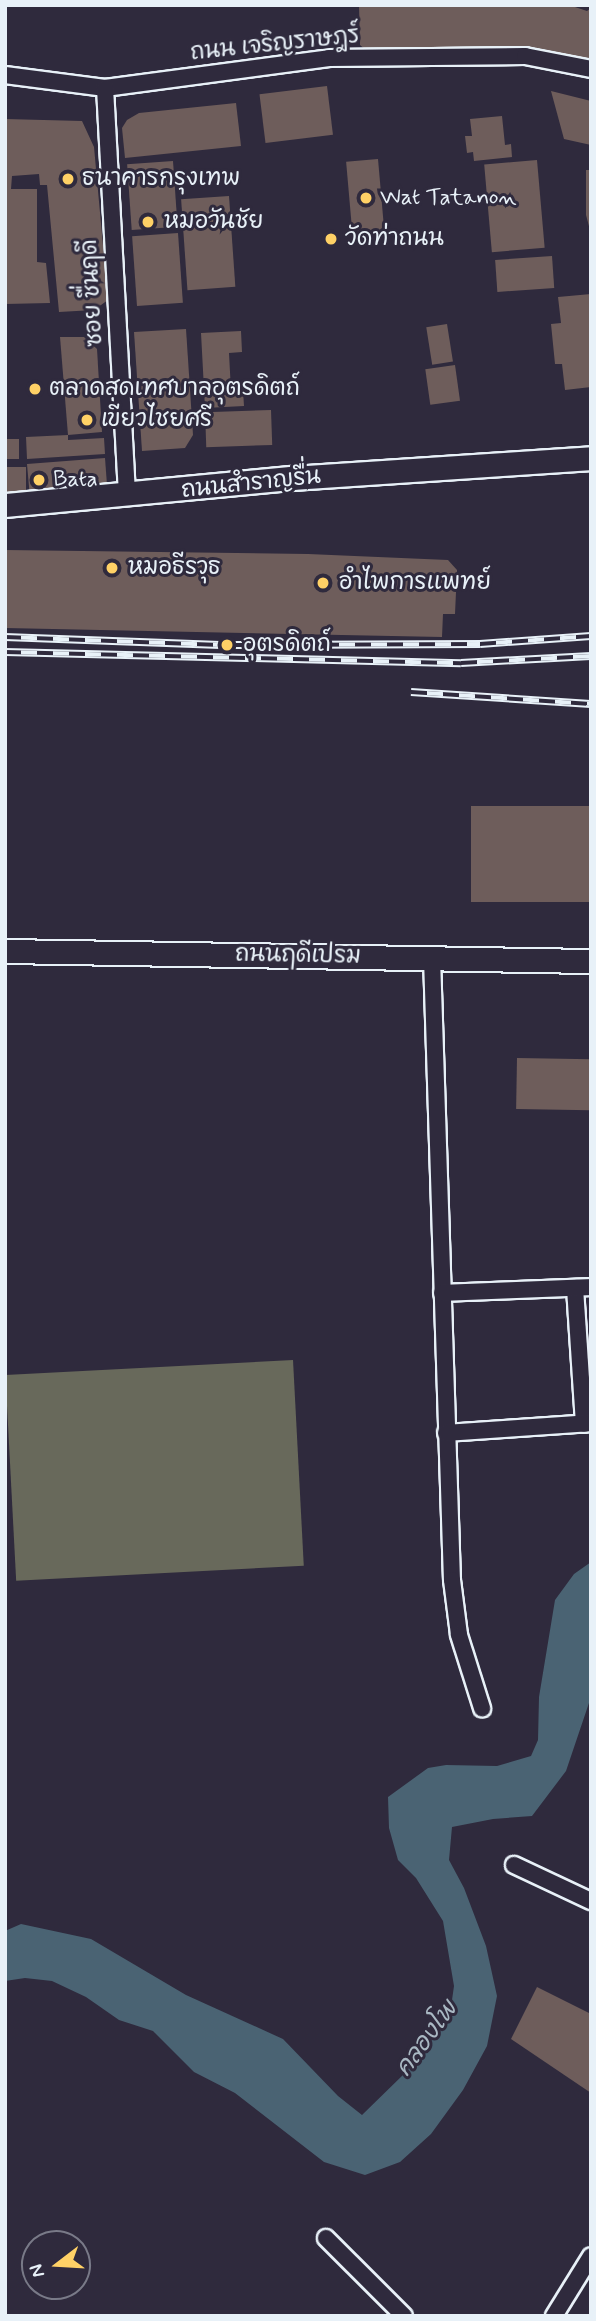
<!DOCTYPE html>
<meta charset="utf-8">
<style>
body{margin:0}
#map{position:relative;width:596px;height:2321px;overflow:hidden;background:#2f2a3d;font-family:Mynerve,"Playpen Sans Thai",sans-serif}
div>[style]{position:absolute}
.green>*{inset:0;background:#68695b;transform-origin:0 0}
.water>*{inset:0;background:#4a6373}
.building>*{inset:0;background:#6e5d5b;transform-origin:0 0}
.roads{filter:drop-shadow(2px 0 #e8f1f8) drop-shadow(-2px 0 #e8f1f8) drop-shadow(0 2px #e8f1f8) drop-shadow(0 -2px #e8f1f8)}
.street>*{height:16px;margin:-8px;padding:0 8px;transform-origin:8px;border-radius:8px;background:#2f2a3d}
.secondary>*{height:23px;margin:-11.5px;padding:0 11.5px;transform-origin:11.5px;border-radius:11.5px;background:#2f2a3d}
.rail>*{height:8px;margin-top:-4px;transform-origin:0;background:repeating-linear-gradient(90deg,#2f2a3d 0 16px,#e8f1f8 0 32px);box-sizing:border-box;border-block:2px solid #e8f1f8}
.dots>*{width:19px;height:19px;translate:-50% -50%;box-sizing:border-box;border:4px solid #2f2a3d;border-radius:50%}
span{translate:-50% -50%;white-space:nowrap;text-align:center;line-height:1.15;-webkit-text-stroke:6px #2f2a3d;paint-order:stroke}
.street-label{font-size:23px;color:#e8f1f8}
.poi-label{font-size:23px;color:#e8f1f8}
.left{translate:0 -50%;text-align:left}
.water-label{font-size:24px;color:#a9b8c3;font-style:italic}
.frame{position:absolute;inset:0;border:7px solid #e8f1f8;pointer-events:none}
.north{position:absolute;left:21px;top:2230px;width:70px;height:70px;box-sizing:border-box;background:#2f2a3d;border:2px solid #797a88;border-radius:50%;rotate:253deg;font-size:19px;font-weight:700;line-height:28px;text-align:center;color:#e8f1f8}
.north::after{content:'';display:block;margin:auto;width:24px;height:32px;background:#ffd166;clip-path:polygon(50% 0,100% 100%,50% 72%,0 100%)}
</style>
<div id="map">
<div class="green">
<i style="left:293px;top:1360px;width:206px;height:288px;rotate:87deg"></i>
</div>
<div class="water">
<i style="clip-path:polygon(591px 1562px,591px 1697px,566px 1771px,532px 1816px,493px 1819px,452px 1827px,449px 1860px,464px 1888px,486px 1946px,497px 1996px,487px 2046px,463px 2090px,431px 2134px,400px 2162px,365px 2175px,324px 2162px,235px 2093px,194px 2072px,153px 2031px,119px 2020px,86px 1997px,52px 1981px,25px 1978px,5px 1981px,5px 1931px,21px 1924px,91px 1939px,186px 1995px,283px 2039px,338px 2096px,362px 2115px,405px 2073px,450px 2014px,454px 1986px,443px 1921px,416px 1878px,398px 1860px,389px 1828px,388px 1797px,428px 1768px,446px 1765px,497px 1766px,531px 1756px,538px 1740px,539px 1697px,555px 1600px,574px 1574px)"></i>
</div>
<div class="building">
<i style="clip-path:polygon(359px 5px,569px 5px,587px 11px,591px 8px,591px 63px,368px 52px,360px 45px)"></i>
<i style="left:327px;top:86px;width:49px;height:68px;rotate:83deg"></i>
<i style="clip-path:polygon(551px 91px,591px 101px,591px 145px,564px 139px)"></i>
<i style="clip-path:polygon(236px 103px,241px 146px,125px 158px,122px 128px,127px 120px,139px 113px)"></i>
<i style="clip-path:polygon(502px 116px,505px 145px,511px 144px,512px 157px,474px 161px,473px 152px,467px 153px,465px 136px,472px 136px,470px 119px)"></i>
<i style="clip-path:polygon(5px 119px,82px 121px,94px 147px,108px 300px,94px 310px,59px 312px,47px 185px,40px 185px,39px 174px,12px 176px,11px 189px,37px 189px,37px 262px,46px 263px,50px 303px,5px 304px)"></i>
<i style="left:378px;top:159px;width:75px;height:32px;rotate:85deg"></i>
<i style="left:537px;top:160px;width:88px;height:53px;rotate:85deg"></i>
<i style="left:173px;top:161px;width:66px;height:46px;rotate:86deg"></i>
<i style="clip-path:polygon(586px 170px,591px 170px,590px 230px,586px 215px)"></i>
<i style="left:229px;top:196px;width:91px;height:48px;rotate:86deg"></i>
<i style="left:178px;top:233px;width:70px;height:46px;rotate:86deg"></i>
<i style="left:552px;top:256px;width:32px;height:57px;rotate:86deg"></i>
<i style="clip-path:polygon(591px 294px,591px 387px,565px 390px,562px 364px,555px 364px,551px 324px,561px 323px,558px 297px)"></i>
<i style="left:447px;top:324px;width:38px;height:21px;rotate:81deg"></i>
<i style="clip-path:polygon(186px 329px,193px 435px,185px 448px,142px 451px,134px 332px)"></i>
<i style="clip-path:polygon(241px 331px,242px 352px,229px 353px,231px 391px,243px 390px,244px 406px,205px 408px,201px 333px)"></i>
<i style="clip-path:polygon(60px 337px,84px 337px,97px 349px,102px 432px,68px 435px)"></i>
<i style="left:455px;top:365px;width:36px;height:30px;rotate:82deg"></i>
<i style="left:271px;top:410px;width:35px;height:66px;rotate:88deg"></i>
<i style="clip-path:polygon(68px 435px,68px 440px,104px 438px,105px 454px,27px 459px,26px 437px)"></i>
<i style="left:5px;top:439px;width:14px;height:20px"></i>
<i style="clip-path:polygon(105px 458px,107px 485px,30px 498px,27px 464px)"></i>
<i style="left:5px;top:467px;width:21px;height:31px"></i>
<i style="clip-path:polygon(5px 550px,308px 554px,448px 560px,457px 570px,455px 614px,443px 614px,442px 637px,5px 628px)"></i>
<i style="left:471px;top:806px;width:120px;height:96px"></i>
<i style="left:517px;top:1058px;width:74px;height:51px;rotate:1deg"></i>
<i style="clip-path:polygon(537px 1987px,591px 2014px,591px 2093px,511px 2039px)"></i>
</div>
<div class="roads">
<div class="street">
<i style="left:5px;top:75px;width:101px;rotate:7.4deg"></i>
<i style="left:105px;top:88px;width:226px;rotate:-7.6deg"></i>
<i style="left:329px;top:58px;width:196px;rotate:-0.6deg"></i>
<i style="left:525px;top:56px;width:67px;rotate:11.1deg"></i>
<i style="left:105px;top:88px;width:409px;rotate:86.9deg"></i>
<i style="left:432px;top:958px;width:622px;rotate:88.16deg"></i>
<i style="left:452px;top:1580px;width:55px;rotate:82.7deg"></i>
<i style="left:459px;top:1635px;width:77px;rotate:72.5deg"></i>
<i style="left:575px;top:1288px;width:136px;rotate:86.2deg"></i>
<i style="left:442px;top:1293px;width:149px;rotate:-2.3deg"></i>
<i style="left:446px;top:1433px;width:145px;rotate:-3.9deg"></i>
<i style="left:514px;top:1865px;width:85px;rotate:25.1deg"></i>
<i style="left:326px;top:2238px;width:110px;rotate:45deg"></i>
<i style="left:554px;top:2316px;width:70px;rotate:-58.3deg"></i>
</div>
<div class="secondary">
<i style="left:5px;top:505px;width:288px;rotate:-5.4deg"></i>
<i style="left:292px;top:478px;width:300px;rotate:-3.8deg"></i>
<i style="left:5px;top:951px;width:586px;rotate:0.98deg"></i>
</div>
</div>
<div class="rail">
<i style="left:5px;top:637px;width:222px;rotate:2.1deg"></i>
<i style="left:227px;top:645px;width:253px;rotate:-0.2deg"></i>
<i style="left:480px;top:644px;width:111px;rotate:-4.1deg"></i>
<i style="left:5px;top:652px;width:456px;rotate:1.4deg"></i>
<i style="left:461px;top:663px;width:130px;rotate:-3.1deg"></i>
<i style="left:411px;top:692px;width:180px;rotate:3.8deg"></i>
</div>
<div class="dots">
<i style="left:68px;top:179px;background:#ffd166"></i>
<i style="left:366px;top:198px;background:#ffd166"></i>
<i style="left:148px;top:222px;background:#ffd166"></i>
<i style="left:331px;top:239px;background:#ffd166"></i>
<i style="left:35px;top:389px;background:#ffd166"></i>
<i style="left:87px;top:420px;background:#ffd166"></i>
<i style="left:39px;top:480px;background:#ffd166"></i>
<i style="left:112px;top:568px;background:#ffd166"></i>
<i style="left:323px;top:583px;background:#ffd166"></i>
<i style="left:227px;top:645px;background:#ffd166"></i>
</div>
<div class="street-label">
<span style="left:275px;top:45px;rotate:-6deg">ถนน เจริญราษฎร์</span>
<span style="left:93px;top:293px;rotate:-93deg">ซอย ชื่นฤดี</span>
<span style="left:251px;top:484px;rotate:-6deg">ถนนสำราญรื่น</span>
<span style="left:298px;top:956px;rotate:1deg">ถนนฤดีเปรม</span>
</div>
<div class="poi-label">
<span class="left" style="left:82px;top:179px">ธนาคารกรุงเทพ</span>
<span class="left" style="left:380px;top:198px">Wat Tatanon</span>
<span class="left" style="left:164px;top:222px">หมอวันชัย</span>
<span class="left" style="left:345px;top:239px">วัดท่าถนน</span>
<span class="left" style="left:49px;top:389px">ตลาดสดเทศบาลอุตรดิตถ์</span>
<span class="left" style="left:101px;top:420px">เขียวไชยศรี</span>
<span class="left" style="left:53px;top:480px">Bata</span>
<span class="left" style="left:128px;top:568px">หมอธีรวุธ</span>
<span class="left" style="left:339px;top:583px">อำไพการแพทย์</span>
<span class="left" style="left:243px;top:645px">อุตรดิตถ์</span>
</div>
<div class="water-label">
<span style="left:427px;top:2039px;rotate:-54deg">คลองโพ</span>
</div>
<div class="frame"></div>
<div class="north">N</div>
</div>
